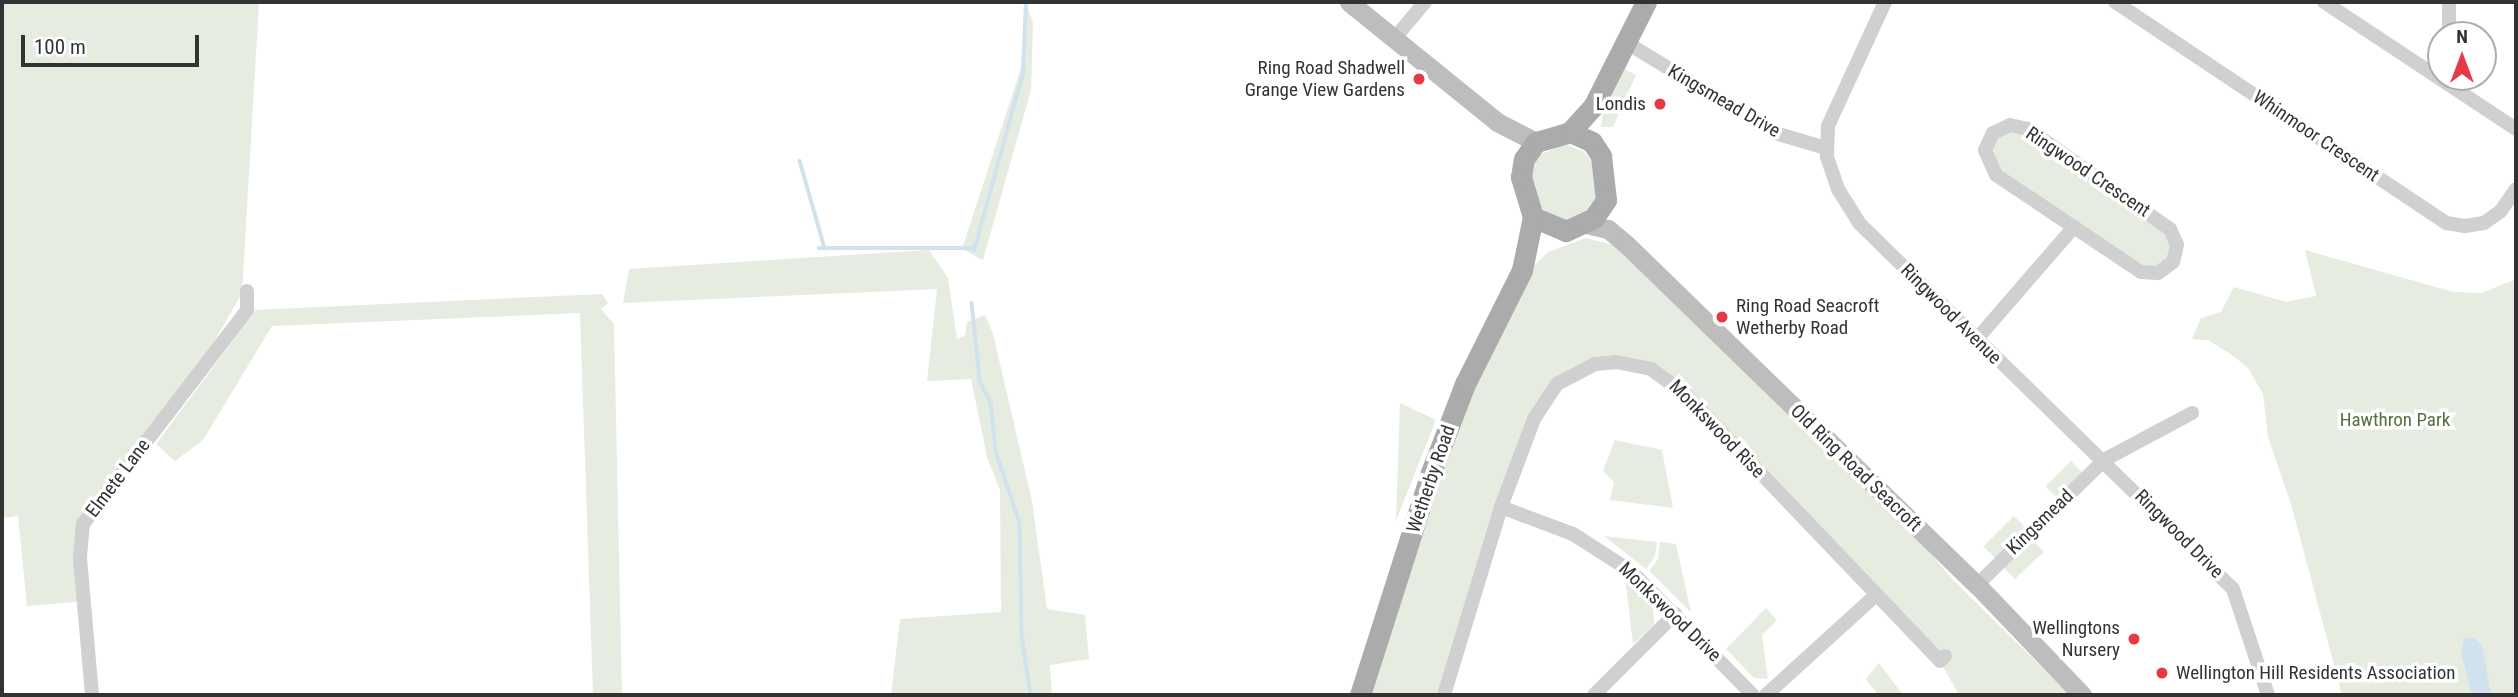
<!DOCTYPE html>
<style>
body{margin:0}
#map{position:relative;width:2518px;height:697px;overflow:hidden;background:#fff;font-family:"Roboto Condensed",sans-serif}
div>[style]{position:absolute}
.green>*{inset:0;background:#e6ecdf;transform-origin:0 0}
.water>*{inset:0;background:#cfe2ee}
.stream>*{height:3.5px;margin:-1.75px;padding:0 1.75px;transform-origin:1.75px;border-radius:1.75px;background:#cfe2ee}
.street>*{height:14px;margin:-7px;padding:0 7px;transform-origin:7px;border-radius:7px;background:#d0d0d0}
.secondary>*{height:19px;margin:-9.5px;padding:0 9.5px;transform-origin:9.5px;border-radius:9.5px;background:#bdbdbd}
.primary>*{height:21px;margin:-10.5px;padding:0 10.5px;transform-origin:10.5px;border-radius:10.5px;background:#ababab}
.dots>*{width:19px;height:19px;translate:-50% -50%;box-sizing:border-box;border:4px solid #fff;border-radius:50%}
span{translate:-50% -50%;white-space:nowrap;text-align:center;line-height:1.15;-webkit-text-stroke:7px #fff;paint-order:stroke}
.poi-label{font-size:19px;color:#333}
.right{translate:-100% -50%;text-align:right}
.left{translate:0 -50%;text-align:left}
.street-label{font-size:19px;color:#333}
.park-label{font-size:19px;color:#56703f}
.frame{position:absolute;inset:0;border:4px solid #333;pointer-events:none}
.north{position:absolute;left:2427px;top:21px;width:70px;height:70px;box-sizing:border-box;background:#fff;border:2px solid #adadad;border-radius:50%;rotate:0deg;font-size:19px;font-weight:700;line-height:28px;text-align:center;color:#333}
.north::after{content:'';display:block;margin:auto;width:24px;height:32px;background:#e63946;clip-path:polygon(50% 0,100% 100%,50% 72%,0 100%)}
.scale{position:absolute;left:21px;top:35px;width:178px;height:32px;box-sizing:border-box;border:4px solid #333;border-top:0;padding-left:9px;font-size:21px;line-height:24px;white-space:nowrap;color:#333;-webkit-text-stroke:5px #fff;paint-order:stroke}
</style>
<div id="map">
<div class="green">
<i style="clip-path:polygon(2px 2px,259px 2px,242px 293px,199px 368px,83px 524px,85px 601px,27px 606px,18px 516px,2px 518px)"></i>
<i style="clip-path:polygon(1026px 2px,1033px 23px,1031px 90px,983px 260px,962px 249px,1021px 68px)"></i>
<i style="clip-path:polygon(1624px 69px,1636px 75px,1613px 127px,1601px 127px,1603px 113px)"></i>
<i style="clip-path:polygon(2010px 132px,2024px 135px,2164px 233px,2173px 250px,2163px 266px,2145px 266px,2001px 170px,1991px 152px,1997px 138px)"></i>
<i style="clip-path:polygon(1565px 144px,1584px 152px,1591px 161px,1598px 188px,1593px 209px,1566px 224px,1539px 208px,1530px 176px,1537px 156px)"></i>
<i style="clip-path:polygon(1586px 238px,1617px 246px,1920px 540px,1951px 578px,2070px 695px,1959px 695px,1940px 661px,1666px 377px,1595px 365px,1543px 401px,1444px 695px,1371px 695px,1458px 425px,1528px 272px,1548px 252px)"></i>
<i style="clip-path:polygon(929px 250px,948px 278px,957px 339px,965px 336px,967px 322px,985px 315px,993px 334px,1032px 501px,1047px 609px,1085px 615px,1089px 659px,1050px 665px,1052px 695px,891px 695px,900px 619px,1001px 612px,1000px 490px,987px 457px,971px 379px,927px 381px,937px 289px,623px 303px,629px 269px)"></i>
<i style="clip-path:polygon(2305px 250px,2453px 292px,2482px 293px,2516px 279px,2516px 695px,2342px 695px,2291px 504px,2268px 437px,2263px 394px,2248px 368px,2232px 355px,2208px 340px,2192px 339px,2201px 318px,2221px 312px,2234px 287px,2286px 302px,2316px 296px)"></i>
<i style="clip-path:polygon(602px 294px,608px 303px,601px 309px,614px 324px,622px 695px,593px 695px,580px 313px,272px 326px,203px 440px,175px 461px,156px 444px,256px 310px)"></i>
<i style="clip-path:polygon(1400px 403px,1436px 420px,1396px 521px)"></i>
<i style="clip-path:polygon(1615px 440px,1662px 450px,1673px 508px,1610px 500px,1614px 482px,1603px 471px)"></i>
<i style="left:2071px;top:461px;width:17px;height:36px;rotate:45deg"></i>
<i style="left:2014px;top:516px;width:17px;height:43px;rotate:45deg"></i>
<i style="clip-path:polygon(1604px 536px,1657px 542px,1655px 556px,1646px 569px)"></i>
<i style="left:2033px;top:540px;width:16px;height:40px;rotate:47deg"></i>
<i style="clip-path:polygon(1660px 542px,1676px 544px,1691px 612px,1649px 571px,1658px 559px)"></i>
<i style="clip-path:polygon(1625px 577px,1653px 603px,1654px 625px,1633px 644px)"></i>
<i style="clip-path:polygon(1766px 608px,1777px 620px,1762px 635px,1768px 679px,1754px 678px,1726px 649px)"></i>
<i style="clip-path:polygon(1879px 663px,1903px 695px,1878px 695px,1866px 679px)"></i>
</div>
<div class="water">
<i style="clip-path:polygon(2464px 638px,2474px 638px,2482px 645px,2491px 695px,2472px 695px,2461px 653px)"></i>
</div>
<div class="stream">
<i style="left:800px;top:161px;width:91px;rotate:74deg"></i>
<i style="left:819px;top:248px;width:156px"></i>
<i style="left:974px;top:251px;width:185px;rotate:-74.6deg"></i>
<i style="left:1023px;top:73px;width:71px;rotate:-87.6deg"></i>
<i style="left:972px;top:303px;width:78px;rotate:84.1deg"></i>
<i style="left:980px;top:381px;width:25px;rotate:63deg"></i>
<i style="left:991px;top:403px;width:48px;rotate:84.1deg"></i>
<i style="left:996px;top:451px;width:76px;rotate:71.6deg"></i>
<i style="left:1020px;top:523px;width:113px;rotate:89deg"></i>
<i style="left:1022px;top:636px;width:60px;rotate:81.3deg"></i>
</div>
<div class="street">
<i style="left:1885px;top:2px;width:136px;rotate:114.7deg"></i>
<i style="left:1828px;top:126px;width:31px;rotate:92deg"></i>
<i style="left:1827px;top:157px;width:34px;rotate:71deg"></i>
<i style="left:1838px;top:189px;width:40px;rotate:58deg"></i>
<i style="left:1859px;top:223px;width:523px;rotate:44.38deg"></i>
<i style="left:2233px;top:589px;width:112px;rotate:71.7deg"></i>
<i style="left:2115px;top:2px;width:398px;rotate:33.7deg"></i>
<i style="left:2446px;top:223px;width:19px;rotate:9deg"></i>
<i style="left:2465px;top:226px;width:19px;rotate:-9deg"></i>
<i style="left:2484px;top:223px;width:19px;rotate:-35deg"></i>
<i style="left:2500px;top:212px;width:28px;rotate:-55deg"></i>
<i style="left:2324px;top:2px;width:230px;rotate:33.5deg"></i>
<i style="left:2449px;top:35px;width:33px;rotate:-90deg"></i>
<i style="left:1394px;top:39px;width:48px;rotate:-50deg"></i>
<i style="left:1627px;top:43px;width:173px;rotate:31.3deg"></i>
<i style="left:1775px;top:133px;width:53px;rotate:16.4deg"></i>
<i style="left:2010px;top:125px;width:18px;rotate:13deg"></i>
<i style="left:2028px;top:129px;width:174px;rotate:35.2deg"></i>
<i style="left:2170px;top:229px;width:17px;rotate:66deg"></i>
<i style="left:2177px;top:245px;width:17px;rotate:103deg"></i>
<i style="left:2173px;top:262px;width:19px;rotate:144deg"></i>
<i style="left:2158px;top:273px;width:17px;rotate:-177deg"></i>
<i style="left:2141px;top:272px;width:174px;rotate:-146.2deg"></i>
<i style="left:1996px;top:175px;width:27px;rotate:-114deg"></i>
<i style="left:1985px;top:150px;width:19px;rotate:-65deg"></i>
<i style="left:1993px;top:133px;width:19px;rotate:-25deg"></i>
<i style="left:1976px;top:340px;width:150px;rotate:-49.1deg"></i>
<i style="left:1501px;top:507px;width:77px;rotate:20.6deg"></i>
<i style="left:1573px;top:534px;width:70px;rotate:32.8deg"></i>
<i style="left:1632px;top:572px;width:173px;rotate:45.5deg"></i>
<i style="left:1977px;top:585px;width:178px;rotate:-44.5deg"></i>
<i style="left:2104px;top:460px;width:100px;rotate:-28.1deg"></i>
<i style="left:92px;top:695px;width:139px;rotate:-95deg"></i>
<i style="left:80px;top:557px;width:33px;rotate:-85deg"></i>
<i style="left:83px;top:524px;width:270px;rotate:-52.5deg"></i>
<i style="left:247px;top:310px;width:19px;rotate:-90deg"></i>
<i style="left:1444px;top:695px;width:196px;rotate:-73.1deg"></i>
<i style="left:1501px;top:507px;width:94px;rotate:-69.4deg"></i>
<i style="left:1534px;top:419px;width:42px;rotate:-56.7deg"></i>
<i style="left:1557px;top:384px;width:43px;rotate:-27.8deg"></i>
<i style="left:1595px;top:364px;width:21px;rotate:-5deg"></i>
<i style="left:1616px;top:362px;width:36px;rotate:11deg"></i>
<i style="left:1651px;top:369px;width:42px;rotate:36.3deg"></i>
<i style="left:1685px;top:394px;width:369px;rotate:46.3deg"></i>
<i style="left:1940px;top:661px;width:7px;rotate:-45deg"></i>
<i style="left:1594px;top:695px;width:115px;rotate:-45deg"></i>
<i style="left:1766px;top:695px;width:149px;rotate:-42.3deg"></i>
</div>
<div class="secondary">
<i style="left:1349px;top:2px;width:191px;rotate:39deg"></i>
<i style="left:1497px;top:122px;width:44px;rotate:27.1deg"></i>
<i style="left:1586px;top:224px;width:23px;rotate:13deg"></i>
<i style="left:1608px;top:229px;width:23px;rotate:40deg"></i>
<i style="left:1626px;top:244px;width:489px;rotate:44.2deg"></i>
<i style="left:1977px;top:585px;width:152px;rotate:46.3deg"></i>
</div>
<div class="primary">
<i style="left:1570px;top:132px;width:24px;rotate:24deg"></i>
<i style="left:1592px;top:142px;width:17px;rotate:57deg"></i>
<i style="left:1601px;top:156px;width:44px;rotate:83.5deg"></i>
<i style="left:1606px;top:200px;width:22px;rotate:124deg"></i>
<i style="left:1594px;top:218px;width:31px;rotate:155deg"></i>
<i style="left:1566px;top:231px;width:36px;rotate:-157deg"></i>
<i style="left:1533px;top:217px;width:42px;rotate:-106.7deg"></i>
<i style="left:1521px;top:177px;width:18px;rotate:-81deg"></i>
<i style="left:1524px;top:159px;width:21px;rotate:-55deg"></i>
<i style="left:1536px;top:142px;width:35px;rotate:-16deg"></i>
<i style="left:1570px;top:132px;width:36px;rotate:-48deg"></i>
<i style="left:1594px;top:105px;width:115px;rotate:-63.2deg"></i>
<i style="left:1360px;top:695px;width:231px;rotate:-72.3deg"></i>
<i style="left:1430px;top:475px;width:97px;rotate:-69deg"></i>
<i style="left:1465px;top:384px;width:127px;rotate:-63.4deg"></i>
<i style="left:1522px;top:270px;width:54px;rotate:-78.3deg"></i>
</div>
<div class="dots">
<i style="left:1419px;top:79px;background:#e63946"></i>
<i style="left:1660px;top:104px;background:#e63946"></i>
<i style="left:1722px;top:317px;background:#e63946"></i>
<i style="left:2134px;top:639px;background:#e63946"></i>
<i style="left:2162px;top:673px;background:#e63946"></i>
</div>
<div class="poi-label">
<span class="right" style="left:1405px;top:79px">Ring Road Shadwell<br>Grange View Gardens</span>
<span class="right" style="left:1646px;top:104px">Londis</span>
<span class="left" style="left:1736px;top:317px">Ring Road Seacroft<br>Wetherby Road</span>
<span class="right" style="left:2120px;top:639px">Wellingtons<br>Nursery</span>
<span class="left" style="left:2176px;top:673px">Wellington Hill Residents Association</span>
</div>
<div class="street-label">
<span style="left:1724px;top:101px;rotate:30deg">Kingsmead Drive</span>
<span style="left:2316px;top:136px;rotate:34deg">Whinmoor Crescent</span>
<span style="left:2088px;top:172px;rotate:34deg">Ringwood Crescent</span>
<span style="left:1951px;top:314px;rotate:45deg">Ringwood Avenue</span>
<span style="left:1717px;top:429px;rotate:46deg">Monkswood Rise</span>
<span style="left:1856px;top:468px;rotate:44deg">Old Ring Road Seacroft</span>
<span style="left:118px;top:478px;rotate:-53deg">Elmete Lane</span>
<span style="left:1431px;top:479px;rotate:-71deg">Wetherby Road</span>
<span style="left:2040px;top:522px;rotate:-44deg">Kingsmead</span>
<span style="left:2179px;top:534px;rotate:45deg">Ringwood Drive</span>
<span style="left:1670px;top:612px;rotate:44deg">Monkswood Drive</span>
</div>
<div class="park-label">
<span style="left:2395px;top:420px">Hawthron Park</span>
</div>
<div class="frame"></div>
<div class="north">N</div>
<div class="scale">100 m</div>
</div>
